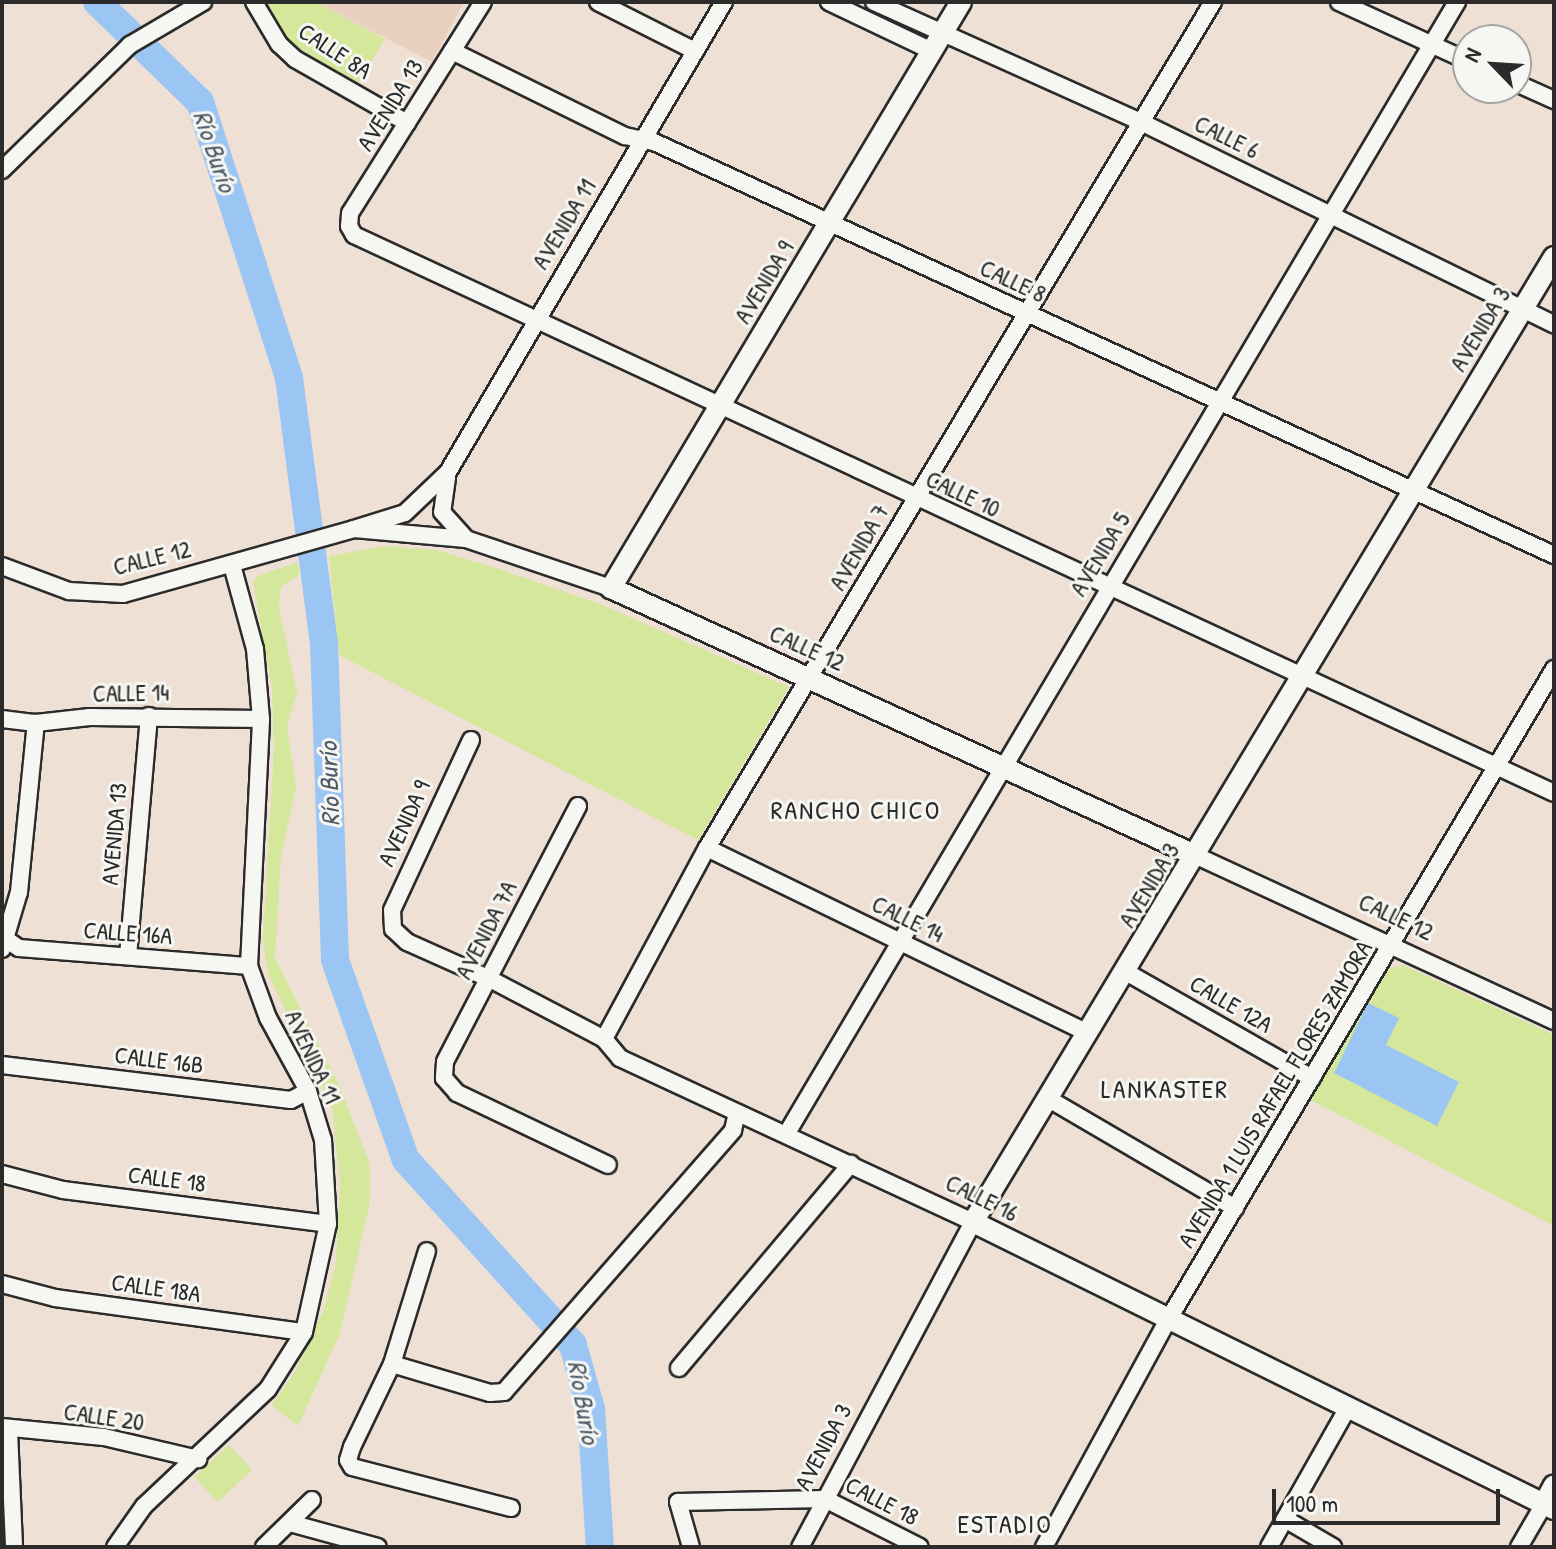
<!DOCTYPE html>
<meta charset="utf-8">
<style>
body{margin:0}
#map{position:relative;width:1556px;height:1549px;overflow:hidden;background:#eee0d4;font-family:"Patrick Hand",sans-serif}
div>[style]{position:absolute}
.built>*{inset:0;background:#e9d0bf}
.green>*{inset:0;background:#d4e79b;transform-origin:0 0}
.water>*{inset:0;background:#9bc6f4}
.river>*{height:28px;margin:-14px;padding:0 14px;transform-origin:14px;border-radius:14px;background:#9bc6f4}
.roads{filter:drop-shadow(2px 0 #2b2b2b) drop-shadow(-2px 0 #2b2b2b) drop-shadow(0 2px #2b2b2b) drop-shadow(0 -2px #2b2b2b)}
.minor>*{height:16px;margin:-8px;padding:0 8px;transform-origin:8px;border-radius:8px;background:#f6f6f2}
.tertiary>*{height:20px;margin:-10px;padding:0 10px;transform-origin:10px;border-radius:10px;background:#f6f6f2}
span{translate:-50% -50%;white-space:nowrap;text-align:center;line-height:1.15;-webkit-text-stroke:6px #f6f6f2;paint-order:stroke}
.street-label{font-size:24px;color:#2b2b2b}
.water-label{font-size:26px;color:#4d5a67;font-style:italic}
.neighbourhood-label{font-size:26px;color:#2b2b2b;letter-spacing:2px}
.frame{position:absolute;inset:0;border:4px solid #2b2b2b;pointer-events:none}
.north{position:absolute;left:1452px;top:24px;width:80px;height:80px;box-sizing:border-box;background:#f6f6f2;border:2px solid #a5a5a2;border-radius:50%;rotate:295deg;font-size:22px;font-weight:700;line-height:32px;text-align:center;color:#2b2b2b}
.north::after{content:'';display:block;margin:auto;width:28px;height:36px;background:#2b2b2b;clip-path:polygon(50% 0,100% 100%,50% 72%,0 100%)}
.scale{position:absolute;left:1272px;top:1489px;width:228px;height:36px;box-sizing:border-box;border:4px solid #2b2b2b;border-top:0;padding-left:10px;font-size:24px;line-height:28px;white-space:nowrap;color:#2b2b2b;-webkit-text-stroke:6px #f6f6f2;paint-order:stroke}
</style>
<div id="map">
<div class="built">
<i style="clip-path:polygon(315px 2px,464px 2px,432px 62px)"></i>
</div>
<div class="green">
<i style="clip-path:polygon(265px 2px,315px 2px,385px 39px,357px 86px,289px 41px)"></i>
<i style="clip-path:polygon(386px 546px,436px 550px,496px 568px,600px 604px,789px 687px,698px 840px,339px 655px,329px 556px)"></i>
<i style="clip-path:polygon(298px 562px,299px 575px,281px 587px,279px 609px,297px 693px,287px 726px,296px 787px,281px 856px,275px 958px,340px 1087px,370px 1165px,370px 1202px,340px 1333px,298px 1426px,272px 1405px,295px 1372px,324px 1309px,336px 1262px,340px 1183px,332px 1107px,268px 974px,263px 941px,274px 747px,272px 687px,253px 582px,258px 576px)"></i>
<i style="clip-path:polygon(1403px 965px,1554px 1035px,1554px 1226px,1309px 1099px,1376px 972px)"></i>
<i style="left:229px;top:1445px;width:34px;height:47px;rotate:47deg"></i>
</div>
<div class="water">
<i style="clip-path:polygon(1368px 1003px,1399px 1018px,1386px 1045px,1459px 1082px,1437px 1126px,1334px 1073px)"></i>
</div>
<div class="river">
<i style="left:97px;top:2px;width:144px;rotate:44.2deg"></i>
<i style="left:200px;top:102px;width:290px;rotate:72.1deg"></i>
<i style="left:289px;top:378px;width:267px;rotate:82.5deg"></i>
<i style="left:324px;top:643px;width:317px;rotate:88deg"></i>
<i style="left:335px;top:960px;width:212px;rotate:70.5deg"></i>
<i style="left:406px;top:1160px;width:249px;rotate:47.9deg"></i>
<i style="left:573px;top:1345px;width:66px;rotate:74.3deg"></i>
<i style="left:591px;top:1409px;width:138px;rotate:86.3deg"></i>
</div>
<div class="roads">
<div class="minor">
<i style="left:254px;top:2px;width:49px;rotate:59.2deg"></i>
<i style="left:279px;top:44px;width:22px;rotate:43deg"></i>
<i style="left:295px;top:59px;width:129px;rotate:29.7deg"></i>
<i style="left:483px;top:2px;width:249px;rotate:122.2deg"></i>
<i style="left:350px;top:213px;width:13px;rotate:94deg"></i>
<i style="left:349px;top:226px;width:10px;rotate:61deg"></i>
<i style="left:354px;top:235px;width:1323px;rotate:24.94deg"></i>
<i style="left:598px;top:2px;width:109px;rotate:26.8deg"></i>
<i style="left:829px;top:2px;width:114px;rotate:25.4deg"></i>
<i style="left:874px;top:2px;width:295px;rotate:24.2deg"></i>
<i style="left:1143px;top:123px;width:458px;rotate:26.1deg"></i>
<i style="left:1339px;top:2px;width:142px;rotate:24.6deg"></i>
<i style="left:452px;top:51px;width:193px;rotate:26.2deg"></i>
<i style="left:625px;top:136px;width:30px;rotate:12deg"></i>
<i style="left:654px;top:142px;width:990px;rotate:24.65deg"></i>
<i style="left:1516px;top:83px;width:42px;rotate:24.1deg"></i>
<i style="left:2px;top:170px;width:179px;rotate:-44.3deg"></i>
<i style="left:130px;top:45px;width:85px;rotate:-30.5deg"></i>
<i style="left:447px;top:478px;width:34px;rotate:98deg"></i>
<i style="left:442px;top:512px;width:36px;rotate:48deg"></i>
<i style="left:354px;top:529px;width:53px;rotate:-17.4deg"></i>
<i style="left:405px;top:513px;width:59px;rotate:-43.6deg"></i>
<i style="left:448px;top:472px;width:545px;rotate:-59.58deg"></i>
<i style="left:2px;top:566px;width:72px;rotate:20.5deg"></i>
<i style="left:69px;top:591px;width:54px;rotate:3.2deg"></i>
<i style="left:123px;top:594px;width:240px;rotate:-15.7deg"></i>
<i style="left:354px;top:529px;width:112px;rotate:5.1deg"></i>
<i style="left:466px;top:539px;width:153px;rotate:18.7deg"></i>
<i style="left:2px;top:719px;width:34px;rotate:7deg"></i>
<i style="left:36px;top:723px;width:54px;rotate:-6.3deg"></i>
<i style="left:90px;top:717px;width:171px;rotate:0.7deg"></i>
<i style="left:471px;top:740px;width:187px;rotate:114.9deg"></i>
<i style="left:392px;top:910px;width:19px;rotate:87deg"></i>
<i style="left:393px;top:929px;width:19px;rotate:43deg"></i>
<i style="left:407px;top:942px;width:89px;rotate:24deg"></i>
<i style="left:488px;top:978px;width:131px;rotate:27.7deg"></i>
<i style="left:604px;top:1039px;width:25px;rotate:50deg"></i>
<i style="left:620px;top:1058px;width:389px;rotate:24.9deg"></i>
<i style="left:973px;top:1222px;width:368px;rotate:118deg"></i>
<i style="left:578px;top:806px;width:288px;rotate:117.5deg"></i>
<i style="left:445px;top:1062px;width:16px;rotate:94deg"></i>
<i style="left:444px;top:1078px;width:20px;rotate:49deg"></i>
<i style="left:457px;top:1093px;width:167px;rotate:25.5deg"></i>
<i style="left:707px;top:848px;width:424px;rotate:25.9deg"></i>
<i style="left:1197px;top:856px;width:393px;rotate:24.8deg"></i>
<i style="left:7px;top:940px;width:14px;rotate:34deg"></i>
<i style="left:19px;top:948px;width:231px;rotate:4.5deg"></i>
<i style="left:2px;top:949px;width:59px;rotate:-73.4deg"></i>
<i style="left:19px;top:892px;width:170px;rotate:-84.3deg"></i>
<i style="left:128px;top:956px;width:241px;rotate:-85deg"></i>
<i style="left:1126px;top:972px;width:214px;rotate:29.7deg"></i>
<i style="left:604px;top:1039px;width:217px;rotate:-61.7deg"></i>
<i style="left:707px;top:848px;width:986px;rotate:-59.12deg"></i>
<i style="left:2px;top:1065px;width:291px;rotate:6.9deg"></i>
<i style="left:291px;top:1100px;width:19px;rotate:-28deg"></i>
<i style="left:1047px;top:1098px;width:218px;rotate:30.3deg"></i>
<i style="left:787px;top:1133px;width:1315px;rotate:-59.36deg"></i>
<i style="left:2px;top:1174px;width:63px;rotate:14.7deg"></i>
<i style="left:63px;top:1190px;width:267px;rotate:7.3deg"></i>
<i style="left:2px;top:1284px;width:55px;rotate:14.8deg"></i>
<i style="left:55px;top:1298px;width:251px;rotate:7.8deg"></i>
<i style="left:392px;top:1364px;width:118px;rotate:-72.8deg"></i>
<i style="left:679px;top:1368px;width:267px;rotate:-49.9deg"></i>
<i style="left:2px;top:1427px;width:102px;rotate:5.6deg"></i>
<i style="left:104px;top:1437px;width:97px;rotate:13.2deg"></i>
<i style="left:9px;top:1431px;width:116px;rotate:87.5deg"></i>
<i style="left:511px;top:1508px;width:164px;rotate:-165.5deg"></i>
<i style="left:352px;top:1467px;width:8px;rotate:-120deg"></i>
<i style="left:348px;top:1460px;width:14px;rotate:-73deg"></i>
<i style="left:352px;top:1447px;width:92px;rotate:-64.3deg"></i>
<i style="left:392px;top:1364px;width:102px;rotate:16.5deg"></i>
<i style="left:490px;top:1393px;width:14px;rotate:-4deg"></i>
<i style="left:504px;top:1392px;width:348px;rotate:-48.8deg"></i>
<i style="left:733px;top:1130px;width:18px;rotate:-77deg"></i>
<i style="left:1285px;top:1519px;width:56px;rotate:30.3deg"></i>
<i style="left:290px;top:1523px;width:91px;rotate:15.3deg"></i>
<i style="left:115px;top:1547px;width:50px;rotate:-54.7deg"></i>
<i style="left:144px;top:1506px;width:170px;rotate:-43.3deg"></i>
<i style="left:268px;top:1389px;width:67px;rotate:-57.7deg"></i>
<i style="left:304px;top:1332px;width:111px;rotate:-77.5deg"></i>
<i style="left:328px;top:1224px;width:84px;rotate:-93.4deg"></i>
<i style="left:323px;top:1140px;width:51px;rotate:-107deg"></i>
<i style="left:308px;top:1091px;width:83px;rotate:-118.7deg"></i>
<i style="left:268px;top:1018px;width:55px;rotate:-110.1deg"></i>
<i style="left:249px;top:966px;width:247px;rotate:-87.2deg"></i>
<i style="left:261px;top:719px;width:70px;rotate:-94.9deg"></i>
<i style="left:255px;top:649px;width:87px;rotate:-105.3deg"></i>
<i style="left:264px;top:1547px;width:67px;rotate:-44.4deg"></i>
<i style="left:691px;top:1547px;width:47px;rotate:-106.1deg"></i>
<i style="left:678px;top:1502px;width:147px;rotate:-1.2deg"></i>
<i style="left:825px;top:1499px;width:106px;rotate:26.8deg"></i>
<i style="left:1044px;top:1547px;width:259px;rotate:-61.4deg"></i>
<i style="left:1168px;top:1320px;width:757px;rotate:-59.33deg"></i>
<i style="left:1269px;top:1547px;width:159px;rotate:-60.5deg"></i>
<i style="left:1519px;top:1547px;width:50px;rotate:-59.8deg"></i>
</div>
<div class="tertiary">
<i style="left:961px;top:2px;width:683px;rotate:120.85deg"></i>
<i style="left:611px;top:588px;width:644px;rotate:24.58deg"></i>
<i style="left:1554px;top:257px;width:1126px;rotate:121.05deg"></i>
<i style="left:973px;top:1222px;width:648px;rotate:26.29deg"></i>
<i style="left:1544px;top:1504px;width:21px;rotate:-62deg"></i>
</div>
</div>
<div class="street-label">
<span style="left:335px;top:51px;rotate:33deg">CALLE 8A</span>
<span style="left:390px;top:105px;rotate:-58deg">AVENIDA 13</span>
<span style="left:1227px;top:137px;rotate:26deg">CALLE 6</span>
<span style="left:564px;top:224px;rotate:-59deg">AVENIDA 11</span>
<span style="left:1013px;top:281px;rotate:25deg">CALLE 8</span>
<span style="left:764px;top:282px;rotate:-59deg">AVENIDA 9</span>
<span style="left:1480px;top:329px;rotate:-59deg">AVENIDA 3</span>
<span style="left:963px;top:494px;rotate:25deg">CALLE 10</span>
<span style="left:859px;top:547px;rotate:-60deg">AVENIDA 7</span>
<span style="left:1100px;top:554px;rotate:-59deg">AVENIDA 5</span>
<span style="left:152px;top:558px;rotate:-14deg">CALLE 12</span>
<span style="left:807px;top:648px;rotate:24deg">CALLE 12</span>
<span style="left:131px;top:693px;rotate:-1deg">CALLE 14</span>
<span style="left:404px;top:823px;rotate:-65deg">AVENIDA 9</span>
<span style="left:114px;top:834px;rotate:-85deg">AVENIDA 13</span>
<span style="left:1149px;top:885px;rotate:-59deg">AVENIDA 3</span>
<span style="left:1396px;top:917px;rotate:25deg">CALLE 12</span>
<span style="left:908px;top:919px;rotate:26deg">CALLE 14</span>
<span style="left:486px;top:930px;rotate:-63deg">AVENIDA 7A</span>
<span style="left:128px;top:933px;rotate:4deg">CALLE 16A</span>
<span style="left:1231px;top:1004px;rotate:30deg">CALLE 12A</span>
<span style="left:313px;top:1057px;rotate:65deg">AVENIDA 11</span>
<span style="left:159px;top:1060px;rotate:7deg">CALLE 16B</span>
<span style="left:1275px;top:1094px;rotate:-59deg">AVENIDA 1 LUIS RAFAEL FLORES ZAMORA</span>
<span style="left:167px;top:1179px;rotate:7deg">CALLE 18</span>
<span style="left:982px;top:1198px;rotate:26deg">CALLE 16</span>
<span style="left:156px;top:1288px;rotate:8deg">CALLE 18A</span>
<span style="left:104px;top:1417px;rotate:8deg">CALLE 20</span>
<span style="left:823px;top:1447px;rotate:-62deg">AVENIDA 3</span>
<span style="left:882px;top:1501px;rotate:27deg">CALLE 18</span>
</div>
<div class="water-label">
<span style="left:215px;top:151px;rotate:71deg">Río Burío</span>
<span style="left:329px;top:784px;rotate:-92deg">Río Burío</span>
<span style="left:584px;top:1402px;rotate:80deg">Río Burío</span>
</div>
<div class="neighbourhood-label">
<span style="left:856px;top:810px">RANCHO CHICO</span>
<span style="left:1165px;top:1089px">LANKASTER</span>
<span style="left:1005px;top:1524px">ESTADIO</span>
</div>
<div class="frame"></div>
<div class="north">N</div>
<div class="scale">100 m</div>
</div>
